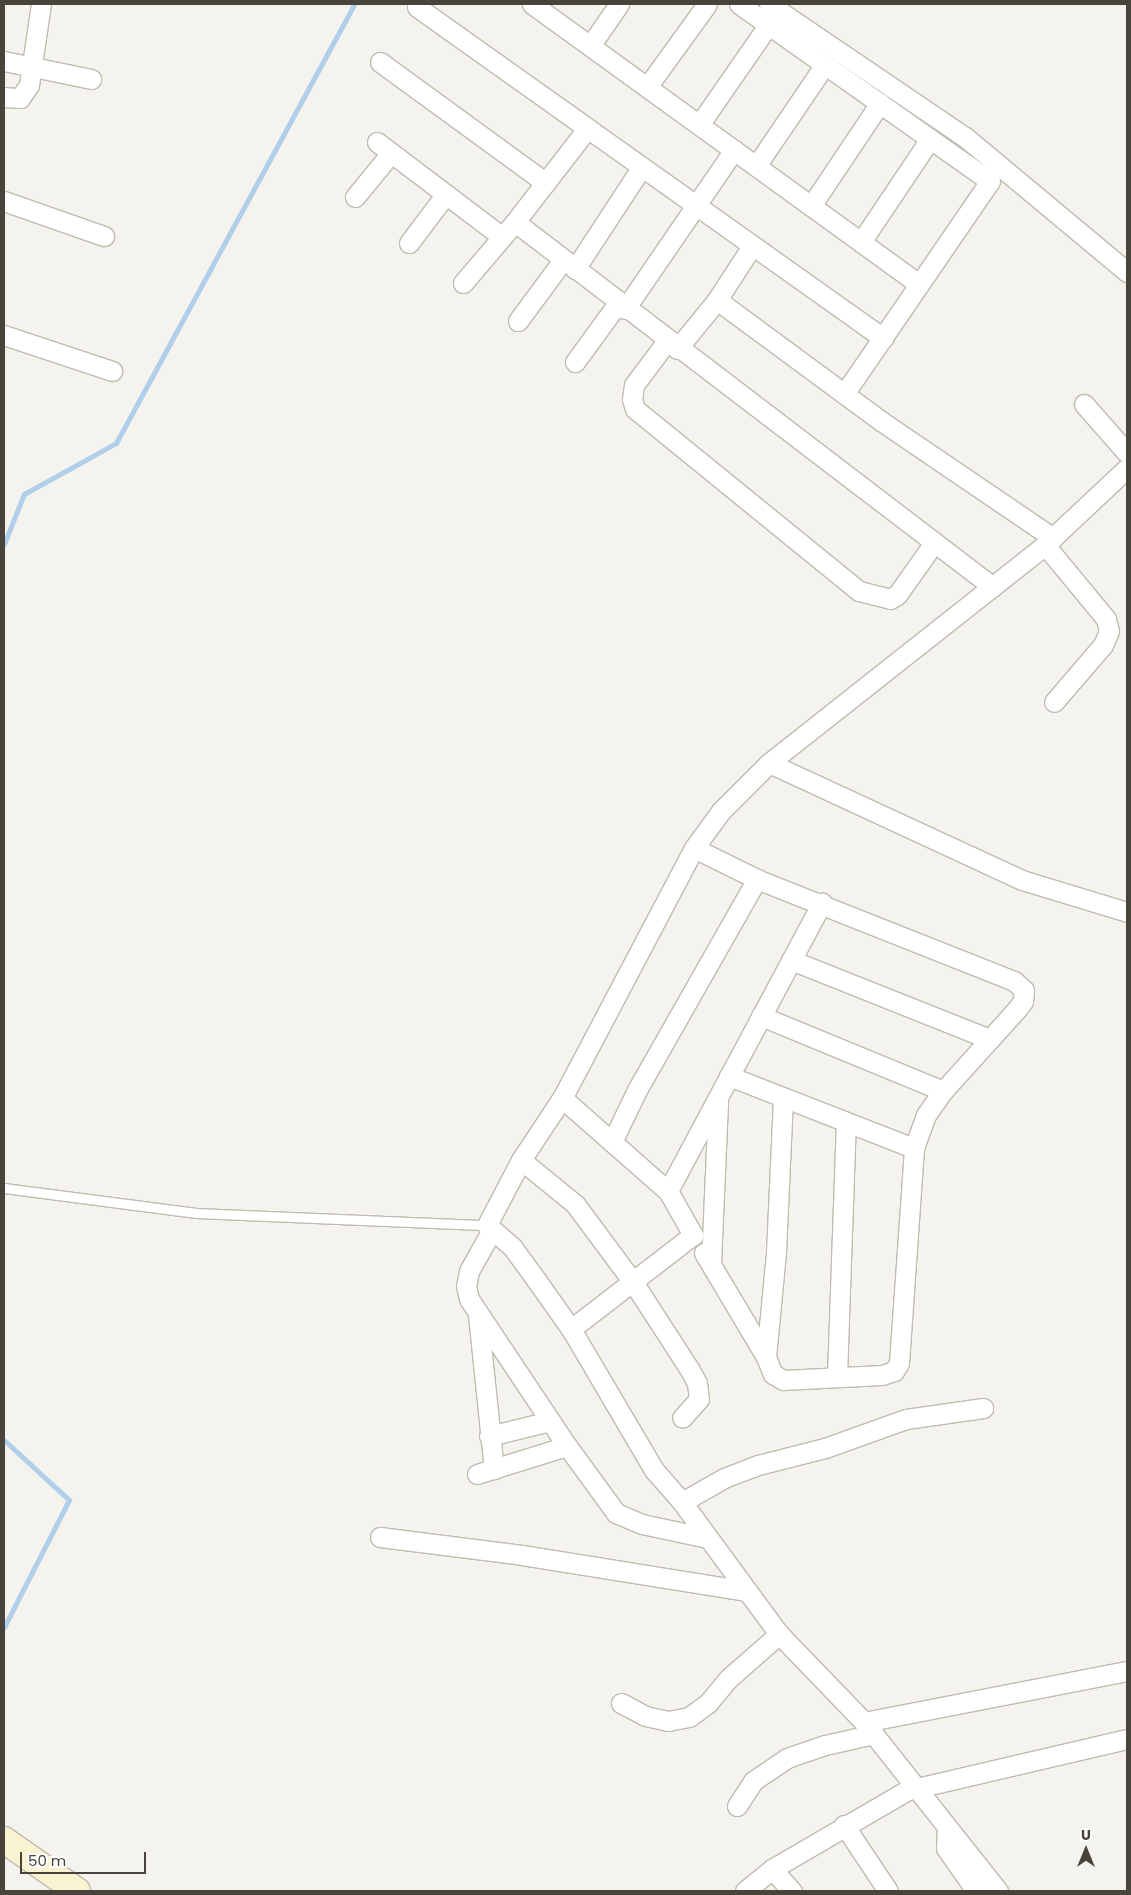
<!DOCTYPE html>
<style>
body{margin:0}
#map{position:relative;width:1131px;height:1895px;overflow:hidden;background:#f5f3ed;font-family:Poppins,sans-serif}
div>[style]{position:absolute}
.stream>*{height:5px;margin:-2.5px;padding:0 2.5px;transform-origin:2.5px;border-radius:2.5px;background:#b1cfea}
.roads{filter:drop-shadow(1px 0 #c0bbb0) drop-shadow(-1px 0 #c0bbb0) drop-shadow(0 1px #c0bbb0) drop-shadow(0 -1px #c0bbb0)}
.service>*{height:9px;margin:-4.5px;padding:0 4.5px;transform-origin:4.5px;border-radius:4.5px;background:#fff}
.minor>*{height:19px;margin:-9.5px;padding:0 9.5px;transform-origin:9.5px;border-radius:9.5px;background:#fff}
.secondary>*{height:26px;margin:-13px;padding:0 13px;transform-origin:13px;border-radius:13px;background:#faf3d2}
span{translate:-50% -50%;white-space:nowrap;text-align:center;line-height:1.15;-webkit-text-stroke:5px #fff;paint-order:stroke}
.frame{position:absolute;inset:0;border:5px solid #49443b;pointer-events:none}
.north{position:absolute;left:1061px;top:1825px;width:50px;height:50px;-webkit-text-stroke:4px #fff;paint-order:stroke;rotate:0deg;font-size:14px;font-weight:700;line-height:20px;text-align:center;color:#49443b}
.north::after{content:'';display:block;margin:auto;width:18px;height:22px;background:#49443b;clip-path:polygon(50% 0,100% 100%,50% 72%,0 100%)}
.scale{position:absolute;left:20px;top:1852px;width:126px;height:22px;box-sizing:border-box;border:2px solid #49443b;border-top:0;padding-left:6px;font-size:15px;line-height:18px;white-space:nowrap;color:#49443b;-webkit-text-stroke:4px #fff;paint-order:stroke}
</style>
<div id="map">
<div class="stream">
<i style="left:4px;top:544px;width:54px;rotate:-68.2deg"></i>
<i style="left:24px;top:494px;width:105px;rotate:-29deg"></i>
<i style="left:116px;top:443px;width:499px;rotate:-61.5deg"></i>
<i style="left:4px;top:1440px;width:88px;rotate:42.7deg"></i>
<i style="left:69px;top:1500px;width:143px;rotate:117.1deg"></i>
</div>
<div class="roads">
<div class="service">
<i style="left:4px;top:1188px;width:194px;rotate:7.4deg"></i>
<i style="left:196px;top:1213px;width:291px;rotate:2.4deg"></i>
</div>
<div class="minor">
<i style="left:532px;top:4px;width:478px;rotate:35.9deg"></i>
<i style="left:739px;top:4px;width:307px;rotate:35.2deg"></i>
<i style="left:990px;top:181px;width:258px;rotate:124.4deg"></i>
<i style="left:769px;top:4px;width:237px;rotate:34.2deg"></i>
<i style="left:965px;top:137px;width:211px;rotate:39.8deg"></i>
<i style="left:417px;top:7px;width:572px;rotate:35.39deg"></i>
<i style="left:590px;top:46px;width:51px;rotate:-55.4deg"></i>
<i style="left:4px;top:61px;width:89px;rotate:11.7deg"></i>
<i style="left:380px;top:62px;width:205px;rotate:36.1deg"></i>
<i style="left:647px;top:87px;width:102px;rotate:-54.1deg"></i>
<i style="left:4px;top:97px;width:16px;rotate:4deg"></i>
<i style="left:20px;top:98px;width:16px;rotate:-55deg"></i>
<i style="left:29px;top:85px;width:82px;rotate:-81.6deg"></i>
<i style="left:699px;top:125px;width:123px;rotate:-55.3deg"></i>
<i style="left:377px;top:142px;width:157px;rotate:37.2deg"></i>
<i style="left:756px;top:166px;width:121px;rotate:-55.8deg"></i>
<i style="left:355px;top:197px;width:57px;rotate:-50.7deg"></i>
<i style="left:4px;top:201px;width:106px;rotate:19.3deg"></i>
<i style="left:811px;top:206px;width:124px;rotate:-56.2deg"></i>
<i style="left:515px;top:222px;width:601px;rotate:37.37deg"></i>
<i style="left:861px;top:242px;width:124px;rotate:-56.2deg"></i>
<i style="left:409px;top:243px;width:61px;rotate:-52.9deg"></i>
<i style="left:575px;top:269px;width:121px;rotate:-56.8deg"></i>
<i style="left:463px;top:283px;width:80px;rotate:-49.6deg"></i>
<i style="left:515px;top:222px;width:118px;rotate:-52.3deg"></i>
<i style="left:717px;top:300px;width:204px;rotate:36.4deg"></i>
<i style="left:881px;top:421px;width:208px;rotate:34.2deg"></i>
<i style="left:625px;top:309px;width:193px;rotate:-55.6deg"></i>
<i style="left:518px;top:321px;width:76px;rotate:-53.6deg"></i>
<i style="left:4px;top:335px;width:114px;rotate:18.4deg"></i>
<i style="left:667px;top:341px;width:55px;rotate:126.9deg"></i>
<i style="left:634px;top:385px;width:14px;rotate:98deg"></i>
<i style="left:632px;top:399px;width:10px;rotate:73deg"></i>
<i style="left:635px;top:409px;width:289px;rotate:39.1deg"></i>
<i style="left:859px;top:591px;width:32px;rotate:14deg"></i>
<i style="left:890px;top:599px;width:8px;rotate:-30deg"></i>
<i style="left:897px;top:595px;width:64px;rotate:-54.6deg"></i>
<i style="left:677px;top:349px;width:63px;rotate:-50.8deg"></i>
<i style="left:717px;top:300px;width:64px;rotate:-57.1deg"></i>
<i style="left:575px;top:362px;width:73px;rotate:-53.9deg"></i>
<i style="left:1084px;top:404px;width:65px;rotate:48.7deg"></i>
<i style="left:1045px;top:545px;width:96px;rotate:50.5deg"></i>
<i style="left:1106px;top:619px;width:12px;rotate:76deg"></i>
<i style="left:1109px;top:631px;width:15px;rotate:113deg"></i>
<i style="left:1103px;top:645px;width:75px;rotate:130.7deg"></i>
<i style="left:769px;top:763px;width:279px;rotate:24.8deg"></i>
<i style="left:1022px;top:880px;width:110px;rotate:16.9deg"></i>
<i style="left:694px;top:848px;width:46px;rotate:-53.9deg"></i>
<i style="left:721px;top:811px;width:68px;rotate:-45deg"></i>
<i style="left:769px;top:763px;width:352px;rotate:-38.3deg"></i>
<i style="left:1045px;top:545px;width:112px;rotate:-43.2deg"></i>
<i style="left:791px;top:960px;width:214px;rotate:21.7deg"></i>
<i style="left:761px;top:1016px;width:197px;rotate:22.4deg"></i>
<i style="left:729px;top:1076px;width:199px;rotate:21.3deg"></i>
<i style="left:914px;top:1148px;width:35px;rotate:-70deg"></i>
<i style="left:926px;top:1115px;width:29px;rotate:-55deg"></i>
<i style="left:943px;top:1091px;width:110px;rotate:-47.9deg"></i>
<i style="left:1017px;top:1009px;width:10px;rotate:-53deg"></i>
<i style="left:1023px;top:1001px;width:11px;rotate:-85deg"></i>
<i style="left:1024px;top:990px;width:13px;rotate:-138deg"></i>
<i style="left:1014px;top:981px;width:277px;rotate:-158.4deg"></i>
<i style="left:757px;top:879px;width:70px;rotate:-153.8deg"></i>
<i style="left:694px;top:848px;width:283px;rotate:117.8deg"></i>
<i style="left:562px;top:1098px;width:74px;rotate:123.5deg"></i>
<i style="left:521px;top:1160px;width:73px;rotate:117.6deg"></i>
<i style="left:487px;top:1225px;width:35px;rotate:41deg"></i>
<i style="left:513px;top:1248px;width:41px;rotate:54deg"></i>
<i style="left:537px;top:1281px;width:59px;rotate:54.7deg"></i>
<i style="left:571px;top:1329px;width:164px;rotate:59.5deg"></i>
<i style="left:654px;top:1470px;width:43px;rotate:48.8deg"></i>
<i style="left:682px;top:1502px;width:164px;rotate:53.7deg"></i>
<i style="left:779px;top:1634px;width:122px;rotate:46deg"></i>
<i style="left:864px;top:1722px;width:216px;rotate:51.6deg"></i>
<i style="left:562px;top:1098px;width:141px;rotate:41.3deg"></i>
<i style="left:668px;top:1191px;width:51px;rotate:60.4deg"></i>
<i style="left:693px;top:1235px;width:154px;rotate:142.4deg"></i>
<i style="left:783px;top:1098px;width:155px;rotate:92.6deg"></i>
<i style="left:776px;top:1253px;width:104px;rotate:95.5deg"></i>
<i style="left:766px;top:1357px;width:18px;rotate:68deg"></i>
<i style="left:773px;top:1374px;width:12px;rotate:31deg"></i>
<i style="left:783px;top:1380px;width:99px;rotate:-2.9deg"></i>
<i style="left:882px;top:1375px;width:13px;rotate:-18deg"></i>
<i style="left:894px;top:1371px;width:9px;rotate:-58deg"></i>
<i style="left:899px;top:1363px;width:216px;rotate:-86deg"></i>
<i style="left:612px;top:1142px;width:58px;rotate:-64.3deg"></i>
<i style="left:637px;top:1090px;width:243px;rotate:-60.4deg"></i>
<i style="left:521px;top:1160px;width:70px;rotate:39.2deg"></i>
<i style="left:575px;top:1204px;width:97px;rotate:53.4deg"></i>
<i style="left:633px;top:1282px;width:105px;rotate:57.1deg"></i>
<i style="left:690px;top:1370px;width:15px;rotate:62deg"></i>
<i style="left:697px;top:1383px;width:16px;rotate:83deg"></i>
<i style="left:699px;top:1399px;width:25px;rotate:132deg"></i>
<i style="left:668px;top:1191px;width:327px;rotate:-61.9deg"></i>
<i style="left:492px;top:1230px;width:47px;rotate:119.3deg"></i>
<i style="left:469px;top:1271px;width:15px;rotate:101deg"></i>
<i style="left:466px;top:1286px;width:13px;rotate:77deg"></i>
<i style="left:469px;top:1299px;width:173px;rotate:56.3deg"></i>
<i style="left:565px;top:1443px;width:87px;rotate:53.9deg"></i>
<i style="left:616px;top:1513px;width:28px;rotate:23deg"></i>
<i style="left:642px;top:1524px;width:67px;rotate:12deg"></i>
<i style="left:704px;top:1253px;width:121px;rotate:59.2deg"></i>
<i style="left:711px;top:1263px;width:161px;rotate:-87.5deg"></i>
<i style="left:478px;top:1315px;width:155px;rotate:84.1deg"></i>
<i style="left:837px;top:1376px;width:252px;rotate:-88deg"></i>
<i style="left:489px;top:1436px;width:63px;rotate:-13.8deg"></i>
<i style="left:477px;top:1474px;width:94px;rotate:-17.3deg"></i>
<i style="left:682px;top:1502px;width:48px;rotate:-29.7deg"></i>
<i style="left:724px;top:1478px;width:36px;rotate:-21deg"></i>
<i style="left:758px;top:1465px;width:69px;rotate:-14.2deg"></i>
<i style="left:825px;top:1448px;width:86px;rotate:-19.7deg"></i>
<i style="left:906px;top:1419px;width:78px;rotate:-8.1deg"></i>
<i style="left:380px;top:1537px;width:143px;rotate:7.2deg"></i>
<i style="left:522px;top:1555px;width:228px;rotate:9.1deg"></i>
<i style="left:621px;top:1703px;width:27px;rotate:28deg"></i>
<i style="left:645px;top:1716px;width:24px;rotate:12deg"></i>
<i style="left:668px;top:1721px;width:21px;rotate:-11deg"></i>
<i style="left:689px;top:1717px;width:24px;rotate:-36deg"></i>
<i style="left:708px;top:1703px;width:33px;rotate:-50deg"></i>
<i style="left:729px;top:1678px;width:67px;rotate:-41.3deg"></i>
<i style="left:864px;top:1722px;width:268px;rotate:-11deg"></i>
<i style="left:737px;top:1806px;width:30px;rotate:-57deg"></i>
<i style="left:753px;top:1781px;width:41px;rotate:-34.1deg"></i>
<i style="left:787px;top:1758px;width:40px;rotate:-18.9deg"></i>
<i style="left:825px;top:1745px;width:50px;rotate:-12.7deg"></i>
<i style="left:844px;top:1825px;width:79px;rotate:56.3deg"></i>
<i style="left:947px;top:1828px;width:20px;rotate:93deg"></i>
<i style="left:946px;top:1848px;width:52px;rotate:55.1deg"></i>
<i style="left:772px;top:1869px;width:30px;rotate:48deg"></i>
<i style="left:745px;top:1891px;width:35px;rotate:-39deg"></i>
<i style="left:772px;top:1869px;width:157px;rotate:-30.2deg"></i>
<i style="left:908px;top:1790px;width:225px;rotate:-13.1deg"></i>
</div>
<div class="secondary">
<i style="left:4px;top:1840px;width:89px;rotate:34.9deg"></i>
</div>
</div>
<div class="frame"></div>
<div class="north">U</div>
<div class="scale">50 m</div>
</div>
